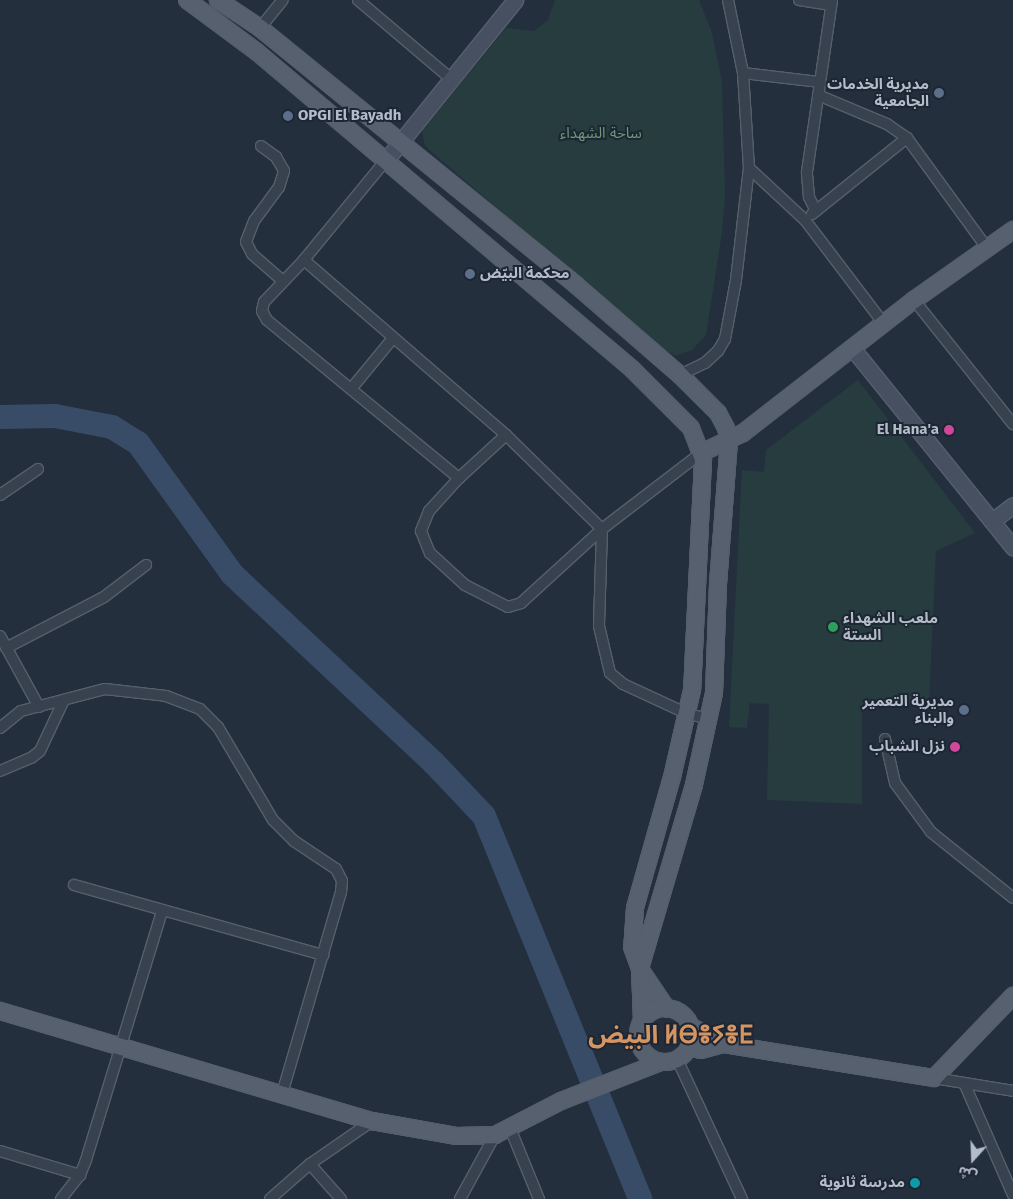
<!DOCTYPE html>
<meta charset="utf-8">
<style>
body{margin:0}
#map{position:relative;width:1013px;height:1199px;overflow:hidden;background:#242f3e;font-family:"Fira Sans","Noto Sans Arabic","Noto Sans Tifinagh",sans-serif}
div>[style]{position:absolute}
.green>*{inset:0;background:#263c3f}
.river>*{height:24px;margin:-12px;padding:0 12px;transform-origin:12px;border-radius:12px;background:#394c67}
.roads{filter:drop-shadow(1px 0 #565f6c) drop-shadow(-1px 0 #565f6c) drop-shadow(0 1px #565f6c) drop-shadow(0 -1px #565f6c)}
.street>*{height:10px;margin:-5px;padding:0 5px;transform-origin:5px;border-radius:5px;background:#38414e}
.secondary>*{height:15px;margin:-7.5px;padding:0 7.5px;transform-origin:7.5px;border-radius:7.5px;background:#465061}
.primary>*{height:16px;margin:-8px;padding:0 8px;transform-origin:8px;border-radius:8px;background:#56606e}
.primary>.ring{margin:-8px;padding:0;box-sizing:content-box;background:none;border:16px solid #56606e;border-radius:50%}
.dots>*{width:14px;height:14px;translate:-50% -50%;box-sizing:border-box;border:2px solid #1d2633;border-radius:50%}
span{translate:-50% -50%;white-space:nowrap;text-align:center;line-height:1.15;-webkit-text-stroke:4px #1d2633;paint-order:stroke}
.poi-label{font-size:15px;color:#b4bcc9;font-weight:700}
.right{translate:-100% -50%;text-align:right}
.left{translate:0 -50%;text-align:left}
.park-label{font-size:15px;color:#6b9a76}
.town-label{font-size:25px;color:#d59563;font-weight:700}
.north{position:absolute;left:948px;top:1134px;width:50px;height:50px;-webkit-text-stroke:4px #1d2633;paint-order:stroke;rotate:200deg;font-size:14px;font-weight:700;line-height:20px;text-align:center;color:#b4bcc9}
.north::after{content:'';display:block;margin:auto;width:18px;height:22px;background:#b4bcc9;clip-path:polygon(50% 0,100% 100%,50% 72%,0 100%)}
</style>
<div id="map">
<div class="green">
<i style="clip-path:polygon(555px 0,699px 0,712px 33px,722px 82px,725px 196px,722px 232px,706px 335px,692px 350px,676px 356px,655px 345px,425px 146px,422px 131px,506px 28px,534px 31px,548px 20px)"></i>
<i style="clip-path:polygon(858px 380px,975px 533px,936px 551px,929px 704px,862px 704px,862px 804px,767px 800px,769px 704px,750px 703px,747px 728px,729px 727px,742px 470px,764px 472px,766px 450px)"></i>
</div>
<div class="river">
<i style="left:0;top:417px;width:55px;rotate:-1deg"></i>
<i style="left:55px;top:416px;width:58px;rotate:10.9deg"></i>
<i style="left:112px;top:427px;width:31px;rotate:32deg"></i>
<i style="left:138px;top:443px;width:161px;rotate:54.3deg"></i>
<i style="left:232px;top:574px;width:275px;rotate:43.1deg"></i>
<i style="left:433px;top:762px;width:74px;rotate:46.6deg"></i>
<i style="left:484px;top:816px;width:414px;rotate:67.8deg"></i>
</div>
<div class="roads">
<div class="street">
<i style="left:358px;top:0;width:122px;rotate:40.3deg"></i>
<i style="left:799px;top:0;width:31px;rotate:9deg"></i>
<i style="left:260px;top:28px;width:36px;rotate:-51deg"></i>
<i style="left:743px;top:73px;width:78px;rotate:6.7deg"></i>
<i style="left:818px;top:95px;width:75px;rotate:22.8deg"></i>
<i style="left:887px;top:124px;width:24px;rotate:35deg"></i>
<i style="left:907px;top:138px;width:136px;rotate:54deg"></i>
<i style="left:261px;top:146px;width:19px;rotate:36deg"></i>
<i style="left:276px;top:157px;width:16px;rotate:60deg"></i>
<i style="left:284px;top:171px;width:17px;rotate:107deg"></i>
<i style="left:279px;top:187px;width:42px;rotate:126.3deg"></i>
<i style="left:254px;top:221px;width:22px;rotate:111deg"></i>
<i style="left:246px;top:242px;width:13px;rotate:63deg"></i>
<i style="left:252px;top:254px;width:41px;rotate:41.1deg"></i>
<i style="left:386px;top:160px;width:129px;rotate:129.4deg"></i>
<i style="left:304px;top:260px;width:58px;rotate:133.6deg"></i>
<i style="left:264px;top:302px;width:9px;rotate:103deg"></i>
<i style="left:262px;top:311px;width:10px;rotate:61deg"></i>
<i style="left:267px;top:320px;width:249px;rotate:39.5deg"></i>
<i style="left:749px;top:168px;width:76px;rotate:42.9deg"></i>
<i style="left:805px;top:220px;width:131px;rotate:52.8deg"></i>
<i style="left:816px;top:211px;width:16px;rotate:-117deg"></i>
<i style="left:809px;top:197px;width:25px;rotate:-95deg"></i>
<i style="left:807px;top:172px;width:174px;rotate:-81.7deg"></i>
<i style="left:812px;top:214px;width:122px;rotate:-38.7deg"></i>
<i style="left:304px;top:260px;width:267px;rotate:40.9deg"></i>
<i style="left:506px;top:435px;width:134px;rotate:44.4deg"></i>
<i style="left:602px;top:529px;width:97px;rotate:91.8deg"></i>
<i style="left:599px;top:626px;width:48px;rotate:76.8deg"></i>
<i style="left:610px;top:673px;width:17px;rotate:40deg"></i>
<i style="left:623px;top:684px;width:72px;rotate:24.8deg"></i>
<i style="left:688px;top:714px;width:23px;rotate:13deg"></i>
<i style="left:914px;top:300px;width:159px;rotate:51.4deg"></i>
<i style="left:680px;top:375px;width:28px;rotate:-26deg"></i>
<i style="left:705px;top:363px;width:18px;rotate:-43deg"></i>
<i style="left:718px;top:351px;width:14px;rotate:-60deg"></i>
<i style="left:725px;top:339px;width:60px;rotate:-79.4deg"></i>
<i style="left:736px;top:280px;width:113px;rotate:-83.4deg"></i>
<i style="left:749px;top:168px;width:95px;rotate:-93.6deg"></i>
<i style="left:743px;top:73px;width:75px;rotate:-101.6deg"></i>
<i style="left:351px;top:389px;width:66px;rotate:-50.5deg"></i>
<i style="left:506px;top:435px;width:64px;rotate:137.5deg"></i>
<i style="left:459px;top:478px;width:45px;rotate:132.3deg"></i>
<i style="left:429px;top:511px;width:22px;rotate:112deg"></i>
<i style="left:421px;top:531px;width:24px;rotate:68deg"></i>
<i style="left:430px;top:553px;width:47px;rotate:42.4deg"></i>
<i style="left:465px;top:585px;width:48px;rotate:27.1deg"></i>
<i style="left:508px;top:607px;width:14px;rotate:-17deg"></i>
<i style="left:521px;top:603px;width:110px;rotate:-42.4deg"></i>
<i style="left:602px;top:529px;width:125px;rotate:-37.5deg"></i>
<i style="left:0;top:495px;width:46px;rotate:-34.4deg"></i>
<i style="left:0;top:636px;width:81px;rotate:61.2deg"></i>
<i style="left:6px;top:648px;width:110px;rotate:-27.5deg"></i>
<i style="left:104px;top:597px;width:53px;rotate:-37.3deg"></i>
<i style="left:0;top:728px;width:27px;rotate:-39deg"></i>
<i style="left:21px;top:711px;width:87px;rotate:-14.7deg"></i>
<i style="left:105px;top:689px;width:61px;rotate:6.5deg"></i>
<i style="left:166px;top:696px;width:36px;rotate:21deg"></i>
<i style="left:200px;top:709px;width:25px;rotate:45deg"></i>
<i style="left:218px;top:727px;width:108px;rotate:59.4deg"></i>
<i style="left:273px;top:820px;width:30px;rotate:45deg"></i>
<i style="left:294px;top:841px;width:50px;rotate:33.7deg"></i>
<i style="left:336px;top:869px;width:13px;rotate:63deg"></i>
<i style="left:342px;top:881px;width:11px;rotate:95deg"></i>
<i style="left:341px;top:892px;width:210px;rotate:106.3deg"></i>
<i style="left:885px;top:739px;width:45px;rotate:77.2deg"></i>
<i style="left:895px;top:783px;width:61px;rotate:53.7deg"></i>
<i style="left:931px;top:832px;width:105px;rotate:38.8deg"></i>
<i style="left:0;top:771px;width:34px;rotate:-23deg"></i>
<i style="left:31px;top:758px;width:11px;rotate:-38deg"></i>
<i style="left:40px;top:751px;width:54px;rotate:-64.9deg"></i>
<i style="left:74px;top:885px;width:259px;rotate:15.7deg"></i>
<i style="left:677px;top:1059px;width:154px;rotate:65.1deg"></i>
<i style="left:934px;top:1078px;width:80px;rotate:9.3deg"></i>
<i style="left:965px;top:1085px;width:120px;rotate:66.4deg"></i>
<i style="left:510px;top:1128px;width:77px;rotate:67.8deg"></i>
<i style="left:0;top:1151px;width:84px;rotate:16.7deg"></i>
<i style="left:310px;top:1164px;width:47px;rotate:48.5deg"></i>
<i style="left:61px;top:1199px;width:31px;rotate:-52deg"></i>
<i style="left:80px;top:1175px;width:16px;rotate:-68deg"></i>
<i style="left:86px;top:1160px;width:260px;rotate:-73deg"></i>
<i style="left:270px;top:1199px;width:53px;rotate:-41.2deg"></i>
<i style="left:310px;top:1164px;width:75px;rotate:-34.7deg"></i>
<i style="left:460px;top:1199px;width:73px;rotate:-61.3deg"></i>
</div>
<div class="secondary">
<i style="left:386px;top:160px;width:206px;rotate:-51.1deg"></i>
<i style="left:853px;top:349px;width:255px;rotate:51.1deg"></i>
<i style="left:992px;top:521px;width:26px;rotate:-37deg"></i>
</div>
<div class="primary">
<i style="left:187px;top:0;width:87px;rotate:36.6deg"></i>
<i style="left:257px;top:52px;width:491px;rotate:40.2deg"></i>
<i style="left:632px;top:369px;width:83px;rotate:45deg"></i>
<i style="left:691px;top:428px;width:34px;rotate:69deg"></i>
<i style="left:703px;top:460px;width:230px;rotate:92.7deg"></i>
<i style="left:692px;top:690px;width:89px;rotate:102.9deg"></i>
<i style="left:672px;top:777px;width:136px;rotate:105.8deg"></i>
<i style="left:635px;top:908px;width:39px;rotate:94deg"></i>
<i style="left:632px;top:947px;width:23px;rotate:70deg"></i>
<i style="left:640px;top:969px;width:48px;rotate:56deg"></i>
<i style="left:218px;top:0;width:50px;rotate:33.7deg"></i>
<i style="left:260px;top:28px;width:407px;rotate:39.1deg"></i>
<i style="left:576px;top:285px;width:138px;rotate:40.9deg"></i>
<i style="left:680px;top:375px;width:54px;rotate:45deg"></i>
<i style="left:718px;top:413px;width:17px;rotate:62deg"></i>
<i style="left:726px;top:428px;width:13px;rotate:77deg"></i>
<i style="left:729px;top:441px;width:143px;rotate:94.4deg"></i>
<i style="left:718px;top:584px;width:109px;rotate:92.1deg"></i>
<i style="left:714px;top:693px;width:94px;rotate:102.3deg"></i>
<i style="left:694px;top:785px;width:192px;rotate:106.4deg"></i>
<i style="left:640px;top:969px;width:51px;rotate:87.8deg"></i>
<i style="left:701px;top:453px;width:47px;rotate:-25.5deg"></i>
<i style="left:743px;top:433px;width:217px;rotate:-37.9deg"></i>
<i style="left:914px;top:300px;width:121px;rotate:-35.3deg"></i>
<i class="ring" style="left:638px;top:1008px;width:38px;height:38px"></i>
<i style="left:0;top:1011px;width:388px;rotate:16.5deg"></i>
<i style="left:372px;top:1121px;width:85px;rotate:10.1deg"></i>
<i style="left:456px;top:1136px;width:39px;rotate:-1deg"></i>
<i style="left:495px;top:1135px;width:74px;rotate:-27.3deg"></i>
<i style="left:561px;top:1101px;width:107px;rotate:-21.3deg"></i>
<i style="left:690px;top:1026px;width:38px;rotate:28deg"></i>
<i style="left:724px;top:1044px;width:213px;rotate:9.2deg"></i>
<i style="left:934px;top:1078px;width:114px;rotate:-46.1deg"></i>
<i style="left:689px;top:1047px;width:12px;rotate:14deg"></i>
<i style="left:701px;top:1050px;width:24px;rotate:-15deg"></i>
</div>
</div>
<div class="dots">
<i style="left:939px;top:93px;background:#5c6f8a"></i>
<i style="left:288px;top:116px;background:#5c6f8a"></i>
<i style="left:470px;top:274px;background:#5c6f8a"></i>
<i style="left:949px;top:430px;background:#d1479c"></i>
<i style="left:833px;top:627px;background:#2e9e5b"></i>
<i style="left:964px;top:710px;background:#5c6f8a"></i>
<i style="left:955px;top:747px;background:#d1479c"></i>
<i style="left:915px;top:1183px;background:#0f9aa8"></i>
</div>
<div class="poi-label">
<span class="right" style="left:929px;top:93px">مديرية الخدمات<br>الجامعية</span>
<span class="left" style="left:298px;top:116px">OPGI El Bayadh</span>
<span class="left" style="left:480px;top:274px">محكمة البيّض</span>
<span class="right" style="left:939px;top:430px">El Hana'a</span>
<span class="left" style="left:843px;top:627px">ملعب الشهداء<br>الستة</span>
<span class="right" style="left:954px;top:710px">مديرية التعمير<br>والبناء</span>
<span class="right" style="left:945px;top:747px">نزل الشباب</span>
<span class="right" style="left:905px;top:1183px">مدرسة ثانوية</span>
</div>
<div class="park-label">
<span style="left:601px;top:134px">ساحة الشهداء</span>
</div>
<div class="town-label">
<span style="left:671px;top:1035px">البيض ⵍⴱⴻⵢⴻⴹ</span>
</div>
<div class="north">ش</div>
</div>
